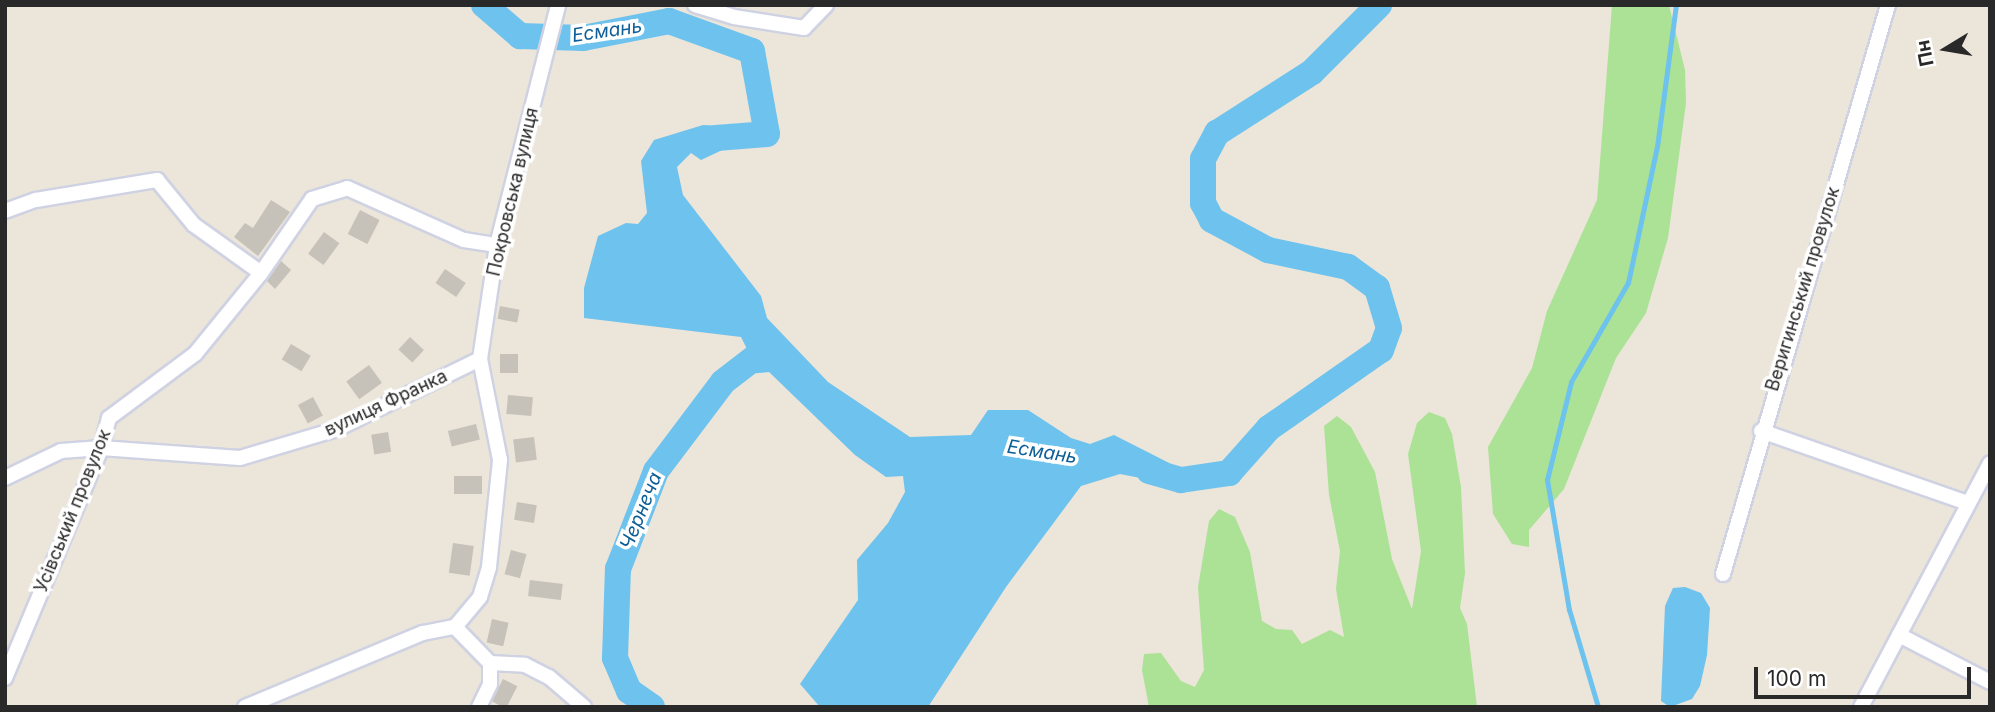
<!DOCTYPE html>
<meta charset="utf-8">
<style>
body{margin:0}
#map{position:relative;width:1995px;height:712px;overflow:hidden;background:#ebe5da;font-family:Inter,sans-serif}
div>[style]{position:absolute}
.green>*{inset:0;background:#abe296}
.water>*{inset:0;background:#6dc2ee}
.stream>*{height:4.5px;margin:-2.25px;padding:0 2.25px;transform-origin:2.25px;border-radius:2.25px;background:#6dc2ee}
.river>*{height:26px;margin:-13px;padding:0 13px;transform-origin:13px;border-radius:13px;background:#6dc2ee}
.building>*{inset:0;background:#c6c2ba;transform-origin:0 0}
.roads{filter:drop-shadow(2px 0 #cfd2e2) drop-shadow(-2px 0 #cfd2e2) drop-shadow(0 2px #cfd2e2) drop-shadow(0 -2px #cfd2e2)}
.minor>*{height:14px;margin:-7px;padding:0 7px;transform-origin:7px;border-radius:7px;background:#fff}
span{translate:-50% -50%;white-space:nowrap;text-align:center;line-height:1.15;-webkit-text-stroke:7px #fff;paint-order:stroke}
.street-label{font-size:18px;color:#292929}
.water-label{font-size:19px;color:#0e5e97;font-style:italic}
.frame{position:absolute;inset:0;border:7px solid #292929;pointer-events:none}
.north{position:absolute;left:1911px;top:14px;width:70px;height:70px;-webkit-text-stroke:5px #fff;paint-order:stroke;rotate:259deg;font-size:19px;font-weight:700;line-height:28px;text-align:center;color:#292929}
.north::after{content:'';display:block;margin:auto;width:24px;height:32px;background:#292929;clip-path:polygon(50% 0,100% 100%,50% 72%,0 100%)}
.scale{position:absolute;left:1754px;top:667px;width:217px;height:32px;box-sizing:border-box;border:4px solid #292929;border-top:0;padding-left:9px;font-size:21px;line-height:24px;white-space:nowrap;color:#292929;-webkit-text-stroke:5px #fff;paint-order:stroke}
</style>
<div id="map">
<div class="green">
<i style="clip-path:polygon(1612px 5px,1669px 5px,1685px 70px,1686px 103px,1668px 238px,1646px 313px,1616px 358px,1564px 489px,1529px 530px,1529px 547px,1512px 544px,1493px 514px,1488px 447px,1532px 368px,1547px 311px,1597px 200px)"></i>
<i style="clip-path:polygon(1429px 412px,1445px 418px,1452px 434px,1461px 487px,1465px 573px,1460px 608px,1467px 624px,1477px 707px,1149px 707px,1142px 670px,1144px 654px,1161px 653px,1181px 681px,1195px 687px,1204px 670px,1198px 587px,1209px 521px,1219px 509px,1235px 517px,1250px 552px,1262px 621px,1276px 629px,1292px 630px,1302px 644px,1330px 630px,1344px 637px,1336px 589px,1340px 551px,1329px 495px,1324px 426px,1337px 416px,1351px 427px,1375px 472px,1392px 559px,1412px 609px,1421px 551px,1408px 454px,1417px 423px)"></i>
</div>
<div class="water">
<i style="clip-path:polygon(703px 125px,725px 126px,752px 136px,701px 160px,691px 153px,677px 167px,683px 195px,761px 296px,767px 318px,828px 382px,910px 437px,971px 435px,988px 410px,1028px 410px,1071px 438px,1090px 444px,1114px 435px,1179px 468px,1181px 480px,1156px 481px,1120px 474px,1081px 486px,1006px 587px,928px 707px,820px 707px,800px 684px,858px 600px,857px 560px,888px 523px,905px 492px,903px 476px,886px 477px,855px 455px,769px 372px,747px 374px,752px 359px,741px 337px,584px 318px,584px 288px,598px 236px,626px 223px,638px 224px,647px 213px,641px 161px,654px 140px)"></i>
<i style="clip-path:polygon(1685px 587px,1701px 593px,1710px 608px,1707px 655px,1700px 686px,1692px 699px,1670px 707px,1661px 701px,1665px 606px,1673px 588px)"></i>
</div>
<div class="stream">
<i style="left:1598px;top:707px;width:101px;rotate:-106.6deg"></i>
<i style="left:1569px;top:610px;width:132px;rotate:-99.6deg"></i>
<i style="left:1547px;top:480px;width:101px;rotate:-76.2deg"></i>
<i style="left:1571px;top:382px;width:114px;rotate:-60.1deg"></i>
<i style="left:1628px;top:283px;width:139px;rotate:-78deg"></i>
<i style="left:1657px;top:147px;width:143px;rotate:-82.4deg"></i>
</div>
<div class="river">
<i style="left:484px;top:5px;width:48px;rotate:40.7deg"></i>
<i style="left:520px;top:36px;width:63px;rotate:1.8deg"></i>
<i style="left:583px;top:38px;width:88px;rotate:-11.2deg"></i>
<i style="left:669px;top:21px;width:88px;rotate:19.9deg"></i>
<i style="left:752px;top:51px;width:84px;rotate:79.8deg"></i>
<i style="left:767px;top:134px;width:51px;rotate:175.5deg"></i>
<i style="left:1149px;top:471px;width:33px;rotate:16deg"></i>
<i style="left:1181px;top:480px;width:49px;rotate:-8.3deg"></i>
<i style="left:1229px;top:473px;width:60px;rotate:-48.4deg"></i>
<i style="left:1269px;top:428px;width:136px;rotate:-34.9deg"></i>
<i style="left:1381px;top:350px;width:23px;rotate:-70deg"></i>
<i style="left:1389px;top:328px;width:42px;rotate:-106.7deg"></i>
<i style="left:1377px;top:288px;width:36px;rotate:-144deg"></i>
<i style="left:1348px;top:267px;width:82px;rotate:-168deg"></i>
<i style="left:1268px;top:250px;width:64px;rotate:-151.8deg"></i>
<i style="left:1212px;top:220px;width:19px;rotate:-118deg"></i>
<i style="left:1203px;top:203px;width:44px;rotate:-90deg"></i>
<i style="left:1203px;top:159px;width:30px;rotate:-62deg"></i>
<i style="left:1217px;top:133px;width:113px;rotate:-32.7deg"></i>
<i style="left:1312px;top:72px;width:95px;rotate:-45deg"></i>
<i style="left:652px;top:707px;width:28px;rotate:-145deg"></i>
<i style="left:629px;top:691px;width:36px;rotate:-113deg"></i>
<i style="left:615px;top:658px;width:89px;rotate:-88.1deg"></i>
<i style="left:618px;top:569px;width:105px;rotate:-68.8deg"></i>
<i style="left:656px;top:471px;width:111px;rotate:-53deg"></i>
<i style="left:723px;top:382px;width:61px;rotate:-37.6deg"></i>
</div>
<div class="building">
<i style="clip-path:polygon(271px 200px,290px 212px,258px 256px,234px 237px,245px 223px,253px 228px)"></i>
<i style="left:360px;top:210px;width:22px;height:27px;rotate:27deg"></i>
<i style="left:324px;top:232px;width:19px;height:27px;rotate:36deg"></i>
<i style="clip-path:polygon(281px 261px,291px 270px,275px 289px,267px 281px)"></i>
<i style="left:445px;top:269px;width:25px;height:17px;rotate:34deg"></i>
<i style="left:500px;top:306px;width:20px;height:13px;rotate:11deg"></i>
<i style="left:410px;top:337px;width:19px;height:17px;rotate:43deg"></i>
<i style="left:291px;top:344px;width:23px;height:18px;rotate:31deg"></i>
<i style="left:500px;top:354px;width:18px;height:19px"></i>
<i style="left:369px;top:365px;width:22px;height:28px;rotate:54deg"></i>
<i style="left:508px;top:395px;width:25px;height:19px;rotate:5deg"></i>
<i style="left:313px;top:397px;width:21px;height:17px;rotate:62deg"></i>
<i style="left:476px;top:424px;width:16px;height:29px;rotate:76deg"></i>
<i style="left:388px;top:432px;width:20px;height:17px;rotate:81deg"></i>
<i style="left:534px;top:437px;width:23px;height:21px;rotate:83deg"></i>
<i style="left:454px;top:476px;width:28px;height:18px"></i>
<i style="left:517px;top:502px;width:20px;height:18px;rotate:9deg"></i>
<i style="left:453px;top:543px;width:21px;height:30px;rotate:8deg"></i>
<i style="left:511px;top:550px;width:16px;height:25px;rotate:15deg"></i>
<i style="left:530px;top:580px;width:33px;height:16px;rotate:7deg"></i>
<i style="left:492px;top:619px;width:17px;height:24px;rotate:13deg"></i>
<i style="left:503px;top:679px;width:16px;height:25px;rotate:27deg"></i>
</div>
<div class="roads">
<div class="minor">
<i style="left:695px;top:5px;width:41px;rotate:17.1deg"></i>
<i style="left:734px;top:17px;width:71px;rotate:8.9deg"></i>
<i style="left:804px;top:28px;width:32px;rotate:-46deg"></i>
<i style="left:5px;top:211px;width:33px;rotate:-20deg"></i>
<i style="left:36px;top:200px;width:123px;rotate:-9.4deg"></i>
<i style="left:157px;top:180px;width:58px;rotate:50.6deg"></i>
<i style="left:194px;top:225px;width:82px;rotate:35.6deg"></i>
<i style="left:1761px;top:431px;width:219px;rotate:19.2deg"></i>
<i style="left:5px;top:478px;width:62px;rotate:-25.7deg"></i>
<i style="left:61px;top:451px;width:40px;rotate:-4.3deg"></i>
<i style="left:101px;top:448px;width:139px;rotate:4.1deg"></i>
<i style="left:240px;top:458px;width:101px;rotate:-16.6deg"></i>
<i style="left:337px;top:429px;width:159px;rotate:-26.1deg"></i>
<i style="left:1723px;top:574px;width:592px;rotate:-73.83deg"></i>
<i style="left:455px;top:627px;width:50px;rotate:45.8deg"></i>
<i style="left:490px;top:663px;width:35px;rotate:3deg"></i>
<i style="left:525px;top:665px;width:27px;rotate:27deg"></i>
<i style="left:549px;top:677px;width:46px;rotate:40.6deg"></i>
<i style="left:1899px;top:635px;width:102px;rotate:27.3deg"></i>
<i style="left:5px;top:678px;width:249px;rotate:-67.3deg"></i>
<i style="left:101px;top:448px;width:31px;rotate:-75deg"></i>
<i style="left:109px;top:418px;width:107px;rotate:-36.7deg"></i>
<i style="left:195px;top:354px;width:104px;rotate:-50.8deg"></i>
<i style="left:261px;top:273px;width:90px;rotate:-55.4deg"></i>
<i style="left:312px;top:199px;width:37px;rotate:-17deg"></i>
<i style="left:347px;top:188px;width:128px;rotate:24deg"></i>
<i style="left:464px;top:240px;width:33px;rotate:9deg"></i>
<i style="left:245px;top:707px;width:193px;rotate:-22.6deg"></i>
<i style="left:423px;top:633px;width:33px;rotate:-11deg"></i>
<i style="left:455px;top:627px;width:39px;rotate:-50deg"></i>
<i style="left:480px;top:597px;width:31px;rotate:-73deg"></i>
<i style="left:489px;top:567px;width:108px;rotate:-84.1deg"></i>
<i style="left:500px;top:460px;width:103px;rotate:-101.2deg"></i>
<i style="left:480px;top:359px;width:115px;rotate:-81.5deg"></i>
<i style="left:497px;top:245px;width:248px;rotate:-75.7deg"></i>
<i style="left:479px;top:707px;width:25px;rotate:-64deg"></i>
<i style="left:490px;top:684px;width:21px;rotate:-90deg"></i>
<i style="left:1861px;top:707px;width:276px;rotate:-62.1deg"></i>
</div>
</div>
<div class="street-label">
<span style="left:513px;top:192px;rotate:-77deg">Покровська вулиця</span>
<span style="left:1803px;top:289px;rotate:-73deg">Веригинський провулок</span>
<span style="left:386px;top:403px;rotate:-25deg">вулиця Франка</span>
<span style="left:73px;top:511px;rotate:-68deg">Усівський провулок</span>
</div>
<div class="water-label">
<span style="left:607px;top:31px;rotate:-8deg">Есмань</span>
<span style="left:1042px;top:452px;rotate:9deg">Есмань</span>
<span style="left:641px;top:511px;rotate:-68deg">Чернеча</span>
</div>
<div class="frame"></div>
<div class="north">Пн</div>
<div class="scale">100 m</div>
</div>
